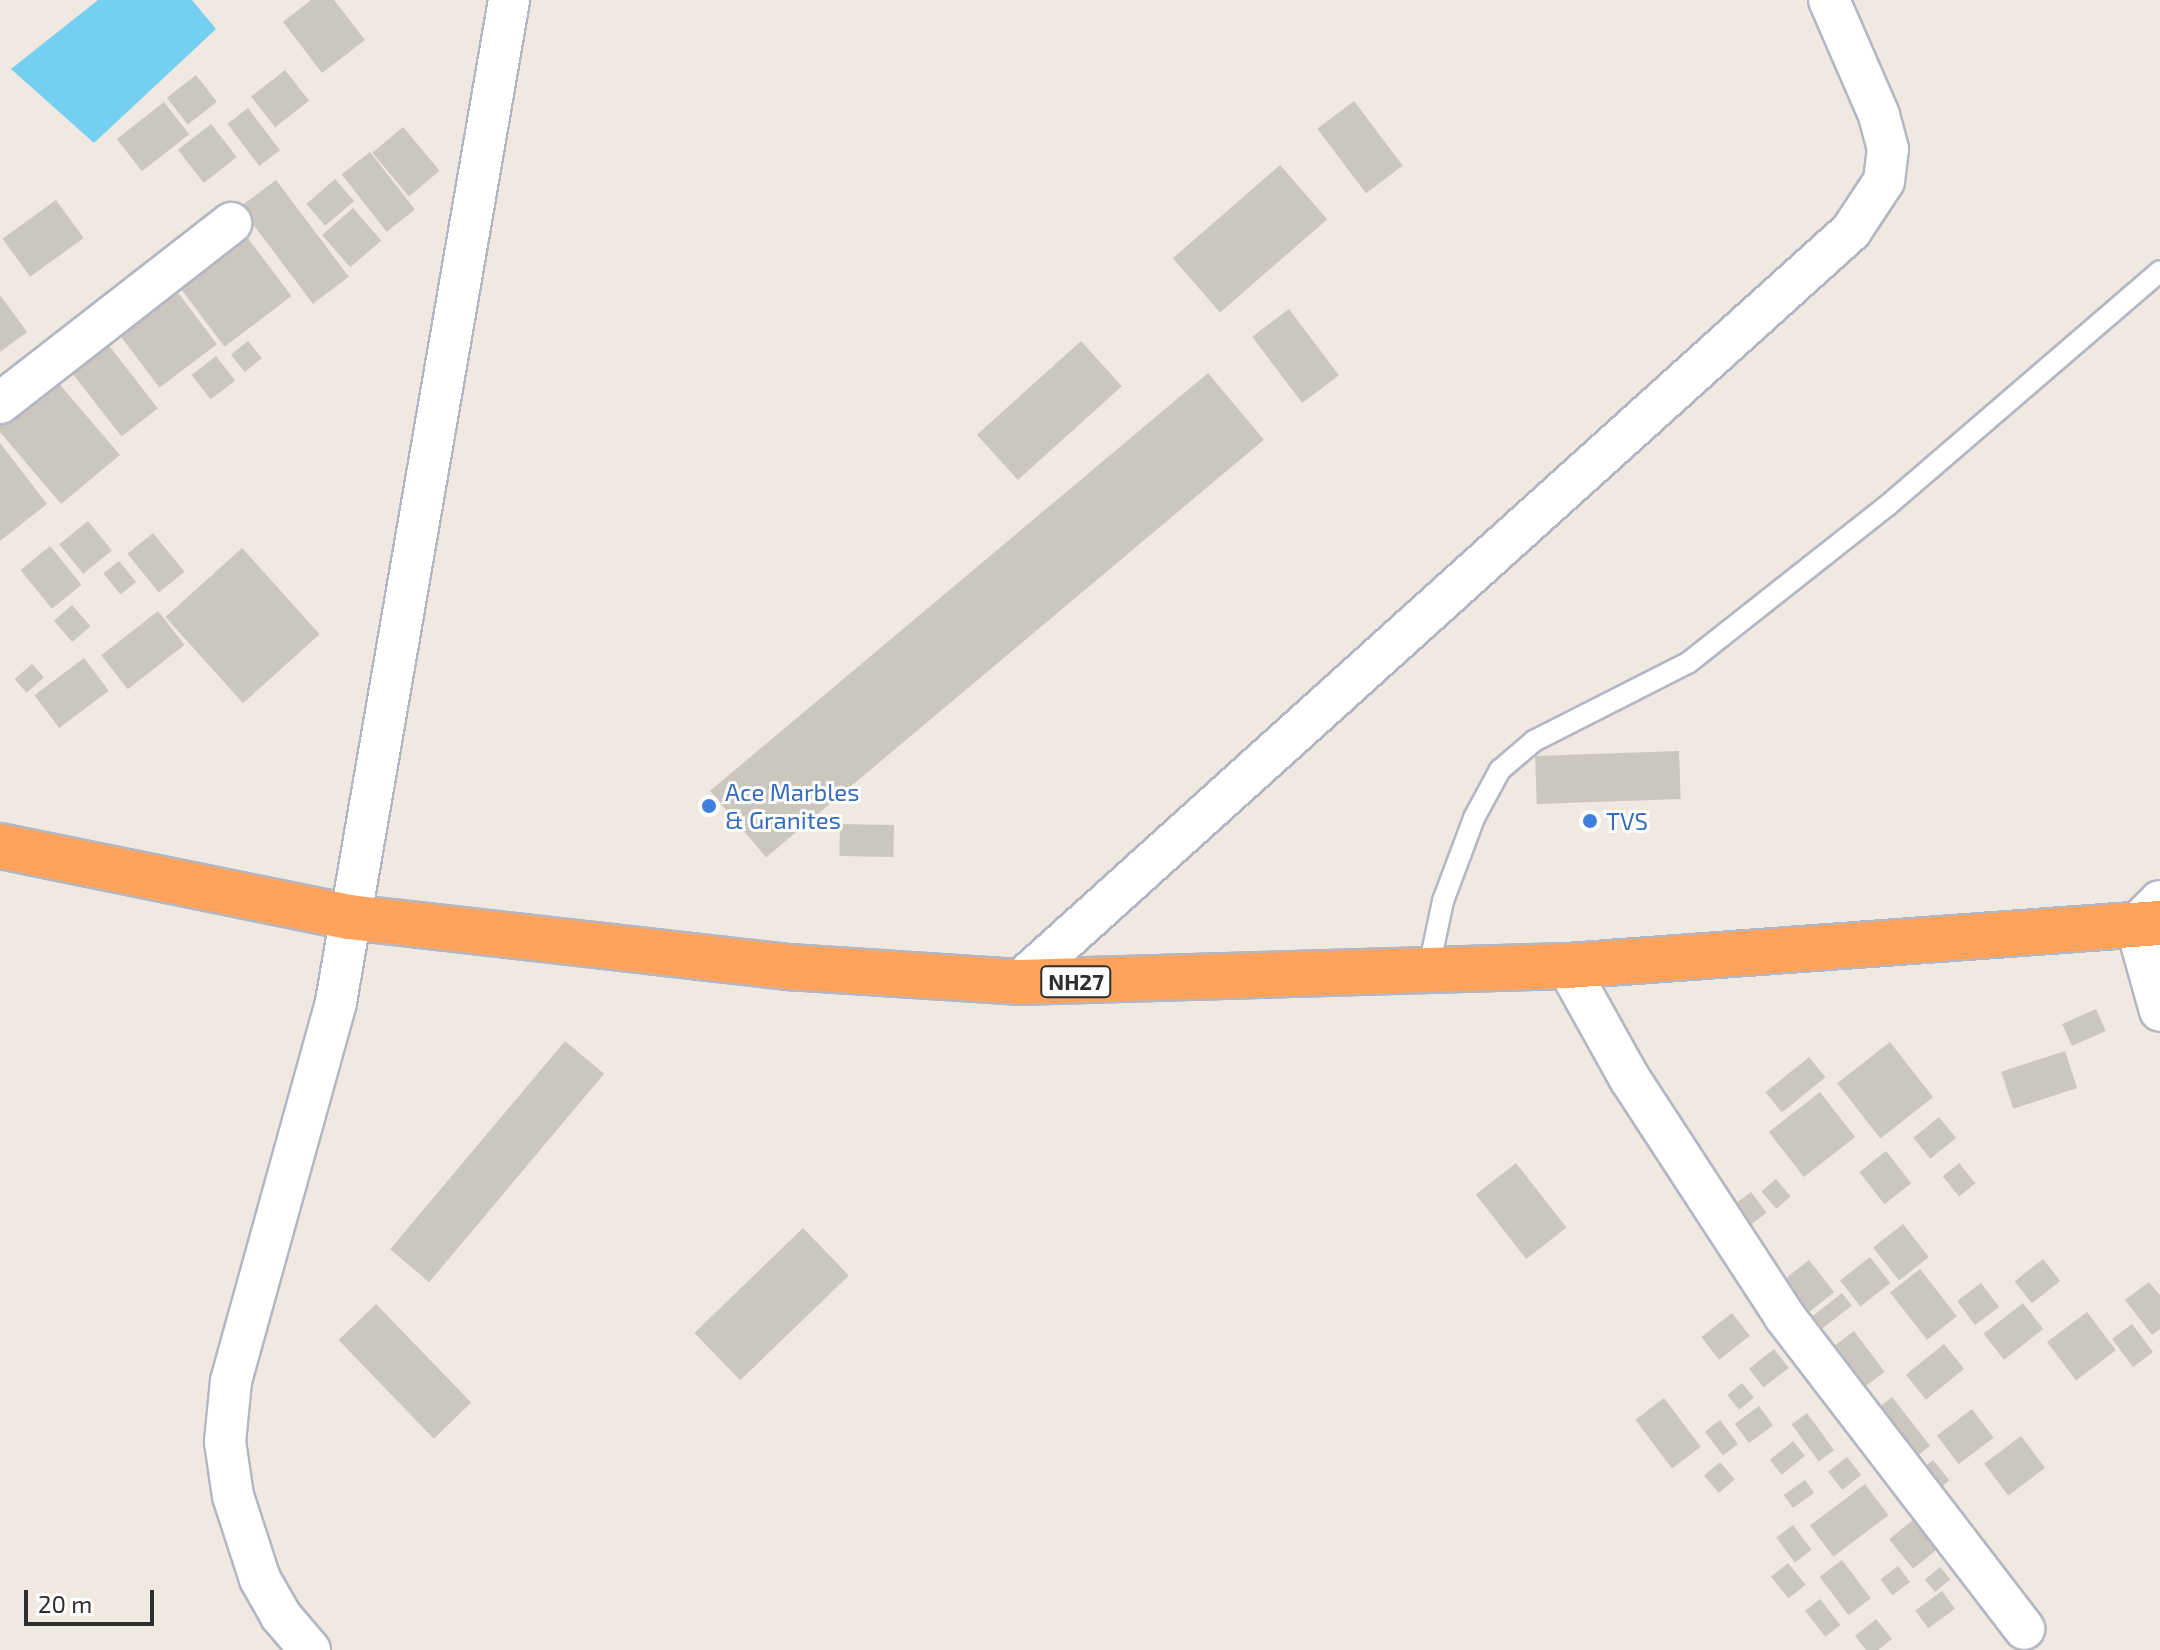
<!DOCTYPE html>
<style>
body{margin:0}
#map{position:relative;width:2160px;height:1650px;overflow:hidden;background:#efe9e1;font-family:"Exo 2",sans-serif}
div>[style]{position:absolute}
.water>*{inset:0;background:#75cff0}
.building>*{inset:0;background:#cbc7bf;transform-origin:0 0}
.roads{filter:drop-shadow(2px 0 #b4b7c1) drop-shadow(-2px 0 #b4b7c1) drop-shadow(0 2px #b4b7c1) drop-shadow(0 -2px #b4b7c1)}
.lane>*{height:20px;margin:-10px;padding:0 10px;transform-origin:10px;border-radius:10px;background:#fff}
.street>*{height:40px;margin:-20px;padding:0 20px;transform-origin:20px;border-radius:20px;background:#fff}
.highway>*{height:44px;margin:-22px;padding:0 22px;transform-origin:22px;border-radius:22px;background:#ffa35c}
.dots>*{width:22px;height:22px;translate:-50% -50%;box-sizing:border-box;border:4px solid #fff;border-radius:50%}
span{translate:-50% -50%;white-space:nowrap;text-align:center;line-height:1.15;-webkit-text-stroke:6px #fff;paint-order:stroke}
.shield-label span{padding:2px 6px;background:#fff;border:2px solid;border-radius:6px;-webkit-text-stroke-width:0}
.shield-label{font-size:22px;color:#2e2e2e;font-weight:700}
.shop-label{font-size:24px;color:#366cbe}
.left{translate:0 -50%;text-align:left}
.scale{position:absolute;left:24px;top:1590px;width:130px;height:36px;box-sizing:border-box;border:4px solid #2e2e2e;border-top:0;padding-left:10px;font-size:24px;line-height:28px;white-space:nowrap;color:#2e2e2e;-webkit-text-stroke:6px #fff;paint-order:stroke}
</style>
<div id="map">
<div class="water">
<i style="clip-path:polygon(98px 0,192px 0,216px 29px,94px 143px,11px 69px)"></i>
</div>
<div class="building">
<i style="clip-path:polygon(311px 0,334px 0,365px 40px,322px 73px,283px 22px)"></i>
<i style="left:285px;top:70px;width:39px;height:43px;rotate:52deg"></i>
<i style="left:196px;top:75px;width:34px;height:37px;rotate:52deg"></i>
<i style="left:1354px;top:101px;width:81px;height:46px;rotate:53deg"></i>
<i style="left:164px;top:102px;width:41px;height:60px;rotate:52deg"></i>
<i style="left:248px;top:108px;width:53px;height:26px;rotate:53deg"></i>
<i style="left:211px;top:124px;width:42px;height:42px;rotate:52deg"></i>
<i style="left:403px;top:127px;width:57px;height:40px;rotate:50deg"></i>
<i style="left:370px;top:152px;width:73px;height:36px;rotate:52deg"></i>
<i style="left:1280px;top:165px;width:72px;height:142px;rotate:49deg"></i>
<i style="left:335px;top:179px;width:29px;height:38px;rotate:49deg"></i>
<i style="left:276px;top:180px;width:121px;height:45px;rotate:53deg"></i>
<i style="left:56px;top:200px;width:47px;height:66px;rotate:54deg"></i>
<i style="left:353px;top:208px;width:43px;height:41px;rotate:49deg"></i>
<i style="left:244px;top:233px;width:79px;height:84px;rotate:53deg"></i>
<i style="left:176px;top:290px;width:68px;height:72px;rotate:53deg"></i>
<i style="clip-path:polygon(0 295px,27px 332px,0 352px)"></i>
<i style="left:1289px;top:309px;width:83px;height:46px;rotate:53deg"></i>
<i style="left:103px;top:338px;width:89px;height:46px;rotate:52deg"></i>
<i style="left:248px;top:341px;width:22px;height:22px;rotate:51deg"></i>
<i style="left:1081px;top:341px;width:61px;height:140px;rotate:48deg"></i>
<i style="left:216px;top:356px;width:31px;height:31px;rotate:52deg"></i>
<i style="left:1208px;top:373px;width:87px;height:650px;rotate:50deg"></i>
<i style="clip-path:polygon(55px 379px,120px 455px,61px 504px,0 432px,0 425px)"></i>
<i style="clip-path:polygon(0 443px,47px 504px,0 541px)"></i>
<i style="left:88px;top:521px;width:38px;height:37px;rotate:51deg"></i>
<i style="left:153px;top:533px;width:50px;height:33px;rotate:51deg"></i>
<i style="left:50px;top:546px;width:50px;height:38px;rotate:51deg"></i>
<i style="left:242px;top:548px;width:116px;height:103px;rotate:48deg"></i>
<i style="left:119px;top:561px;width:27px;height:20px;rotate:51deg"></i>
<i style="left:72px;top:605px;width:28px;height:24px;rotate:49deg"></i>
<i style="left:158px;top:611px;width:43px;height:72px;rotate:52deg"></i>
<i style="left:84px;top:658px;width:41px;height:62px;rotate:53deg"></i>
<i style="left:32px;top:664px;width:18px;height:23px;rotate:49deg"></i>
<i style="left:1679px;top:751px;width:48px;height:144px;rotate:88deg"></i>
<i style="left:840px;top:824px;width:54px;height:32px;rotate:1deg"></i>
<i style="left:2096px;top:1009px;width:24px;height:37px;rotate:66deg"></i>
<i style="left:565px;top:1041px;width:51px;height:272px;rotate:40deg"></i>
<i style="left:1890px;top:1042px;width:70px;height:67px;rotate:52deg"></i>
<i style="left:2065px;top:1051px;width:39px;height:67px;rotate:72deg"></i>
<i style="left:1809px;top:1057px;width:26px;height:56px;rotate:51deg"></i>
<i style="left:1820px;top:1092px;width:57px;height:65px;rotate:52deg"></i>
<i style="left:1939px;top:1117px;width:27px;height:33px;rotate:51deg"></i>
<i style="left:1886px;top:1151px;width:41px;height:34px;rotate:52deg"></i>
<i style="left:1516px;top:1163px;width:82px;height:51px;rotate:52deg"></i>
<i style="left:1959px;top:1163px;width:26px;height:21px;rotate:51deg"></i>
<i style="left:1776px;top:1179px;width:23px;height:19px;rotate:50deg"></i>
<i style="left:1751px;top:1192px;width:26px;height:25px;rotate:53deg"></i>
<i style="left:1903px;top:1224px;width:42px;height:38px;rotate:52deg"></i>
<i style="left:803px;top:1228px;width:66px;height:151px;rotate:46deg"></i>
<i style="left:1870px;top:1257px;width:33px;height:38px;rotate:52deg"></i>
<i style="left:2043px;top:1259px;width:28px;height:36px;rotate:52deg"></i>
<i style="left:1809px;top:1260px;width:41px;height:47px;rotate:52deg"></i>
<i style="left:1920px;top:1269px;width:60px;height:38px;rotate:52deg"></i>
<i style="clip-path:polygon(2149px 1282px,2160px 1295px,2160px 1329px,2152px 1335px,2125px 1300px)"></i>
<i style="left:1981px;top:1283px;width:30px;height:30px;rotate:53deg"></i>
<i style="left:1842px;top:1293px;width:16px;height:45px;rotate:52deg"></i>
<i style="left:2023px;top:1303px;width:33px;height:50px;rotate:52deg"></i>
<i style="left:376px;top:1304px;width:137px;height:52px;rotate:46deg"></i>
<i style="left:2087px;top:1312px;width:48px;height:50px;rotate:53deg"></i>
<i style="left:1732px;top:1313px;width:29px;height:39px;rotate:52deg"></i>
<i style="left:2132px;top:1324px;width:35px;height:25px;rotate:53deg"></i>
<i style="left:1854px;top:1331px;width:51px;height:39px;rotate:53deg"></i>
<i style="left:1944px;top:1344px;width:32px;height:49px;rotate:51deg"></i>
<i style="left:1774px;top:1349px;width:24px;height:32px;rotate:52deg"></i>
<i style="left:1742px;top:1383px;width:19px;height:19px;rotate:51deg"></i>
<i style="left:1892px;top:1397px;width:62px;height:23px;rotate:52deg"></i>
<i style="left:1664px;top:1398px;width:61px;height:36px;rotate:53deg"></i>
<i style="left:1759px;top:1406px;width:24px;height:30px;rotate:54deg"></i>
<i style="left:1972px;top:1409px;width:36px;height:44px;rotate:53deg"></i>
<i style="left:1807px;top:1413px;width:46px;height:19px;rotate:54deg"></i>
<i style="left:1720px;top:1420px;width:30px;height:19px;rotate:53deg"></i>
<i style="left:2021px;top:1436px;width:40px;height:46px;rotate:53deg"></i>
<i style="left:1793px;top:1441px;width:19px;height:30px;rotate:51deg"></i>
<i style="left:1847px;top:1457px;width:23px;height:24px;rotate:52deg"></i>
<i style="left:1933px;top:1460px;width:26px;height:25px;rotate:51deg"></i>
<i style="left:1720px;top:1462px;width:23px;height:21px;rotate:50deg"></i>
<i style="left:1805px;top:1480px;width:16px;height:26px;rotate:55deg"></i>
<i style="left:1865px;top:1484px;width:39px;height:69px;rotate:53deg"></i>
<i style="left:1914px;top:1519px;width:38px;height:32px;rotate:51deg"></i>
<i style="left:1793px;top:1525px;width:31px;height:21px;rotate:53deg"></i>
<i style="left:1842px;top:1560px;width:48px;height:28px;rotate:53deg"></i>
<i style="left:1788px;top:1563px;width:28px;height:22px;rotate:51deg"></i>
<i style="left:1898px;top:1566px;width:20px;height:22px;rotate:53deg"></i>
<i style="left:1940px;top:1567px;width:16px;height:20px;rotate:50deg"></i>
<i style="left:1942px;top:1591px;width:22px;height:33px;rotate:54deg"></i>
<i style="left:1820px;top:1599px;width:33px;height:19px;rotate:52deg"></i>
<i style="clip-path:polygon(1876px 1619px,1892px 1639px,1878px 1650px,1866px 1650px,1855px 1636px)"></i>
</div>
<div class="roads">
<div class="lane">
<i style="left:1428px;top:972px;width:73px;rotate:-78.1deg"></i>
<i style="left:1443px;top:901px;width:89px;rotate:-69.5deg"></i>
<i style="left:1474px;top:818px;width:55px;rotate:-61.6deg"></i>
<i style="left:1500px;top:770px;width:45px;rotate:-40.5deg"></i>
<i style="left:1534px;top:741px;width:173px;rotate:-26.9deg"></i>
<i style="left:1688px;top:663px;width:253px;rotate:-38.3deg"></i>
<i style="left:1887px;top:506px;width:360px;rotate:-40.7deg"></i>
</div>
<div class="street">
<i style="left:0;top:403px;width:293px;rotate:-37.9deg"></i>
<i style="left:2160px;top:901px;width:34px;rotate:135deg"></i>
<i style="left:2136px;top:925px;width:89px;rotate:74.4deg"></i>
<i style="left:1567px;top:966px;width:129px;rotate:60.9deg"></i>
<i style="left:1630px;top:1079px;width:284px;rotate:56.9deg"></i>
<i style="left:1785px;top:1317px;width:393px;rotate:52.5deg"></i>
<i style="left:1019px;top:982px;width:1121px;rotate:-42.07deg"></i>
<i style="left:1851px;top:231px;width:60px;rotate:-56.6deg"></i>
<i style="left:1884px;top:181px;width:32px;rotate:-83deg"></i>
<i style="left:1888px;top:149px;width:35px;rotate:-105deg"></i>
<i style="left:1879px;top:115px;width:125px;rotate:-113.5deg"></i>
<i style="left:310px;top:1650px;width:45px;rotate:-130.5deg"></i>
<i style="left:281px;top:1616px;width:43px;rotate:-119.6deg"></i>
<i style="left:260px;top:1579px;width:87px;rotate:-108deg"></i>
<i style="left:233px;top:1496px;width:55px;rotate:-98.4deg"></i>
<i style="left:225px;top:1442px;width:61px;rotate:-84.4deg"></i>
<i style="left:231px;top:1381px;width:393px;rotate:-74.5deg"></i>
<i style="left:336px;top:1002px;width:1017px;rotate:-80.2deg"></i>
</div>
<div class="highway">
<i style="left:0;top:846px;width:356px;rotate:11.5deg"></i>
<i style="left:349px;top:917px;width:443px;rotate:6.5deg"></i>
<i style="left:789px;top:967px;width:230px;rotate:3.7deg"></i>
<i style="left:1019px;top:982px;width:548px;rotate:-1.67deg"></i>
<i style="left:1567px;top:966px;width:595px;rotate:-4.15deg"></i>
</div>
</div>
<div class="dots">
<i style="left:709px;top:806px;background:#3f7fe0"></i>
<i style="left:1590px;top:821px;background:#3f7fe0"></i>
</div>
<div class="shield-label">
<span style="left:1076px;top:982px">NH27</span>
</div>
<div class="shop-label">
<span class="left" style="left:725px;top:806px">Ace Marbles<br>&amp; Granites</span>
<span class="left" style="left:1606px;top:821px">TVS</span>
</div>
<div class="scale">20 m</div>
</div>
